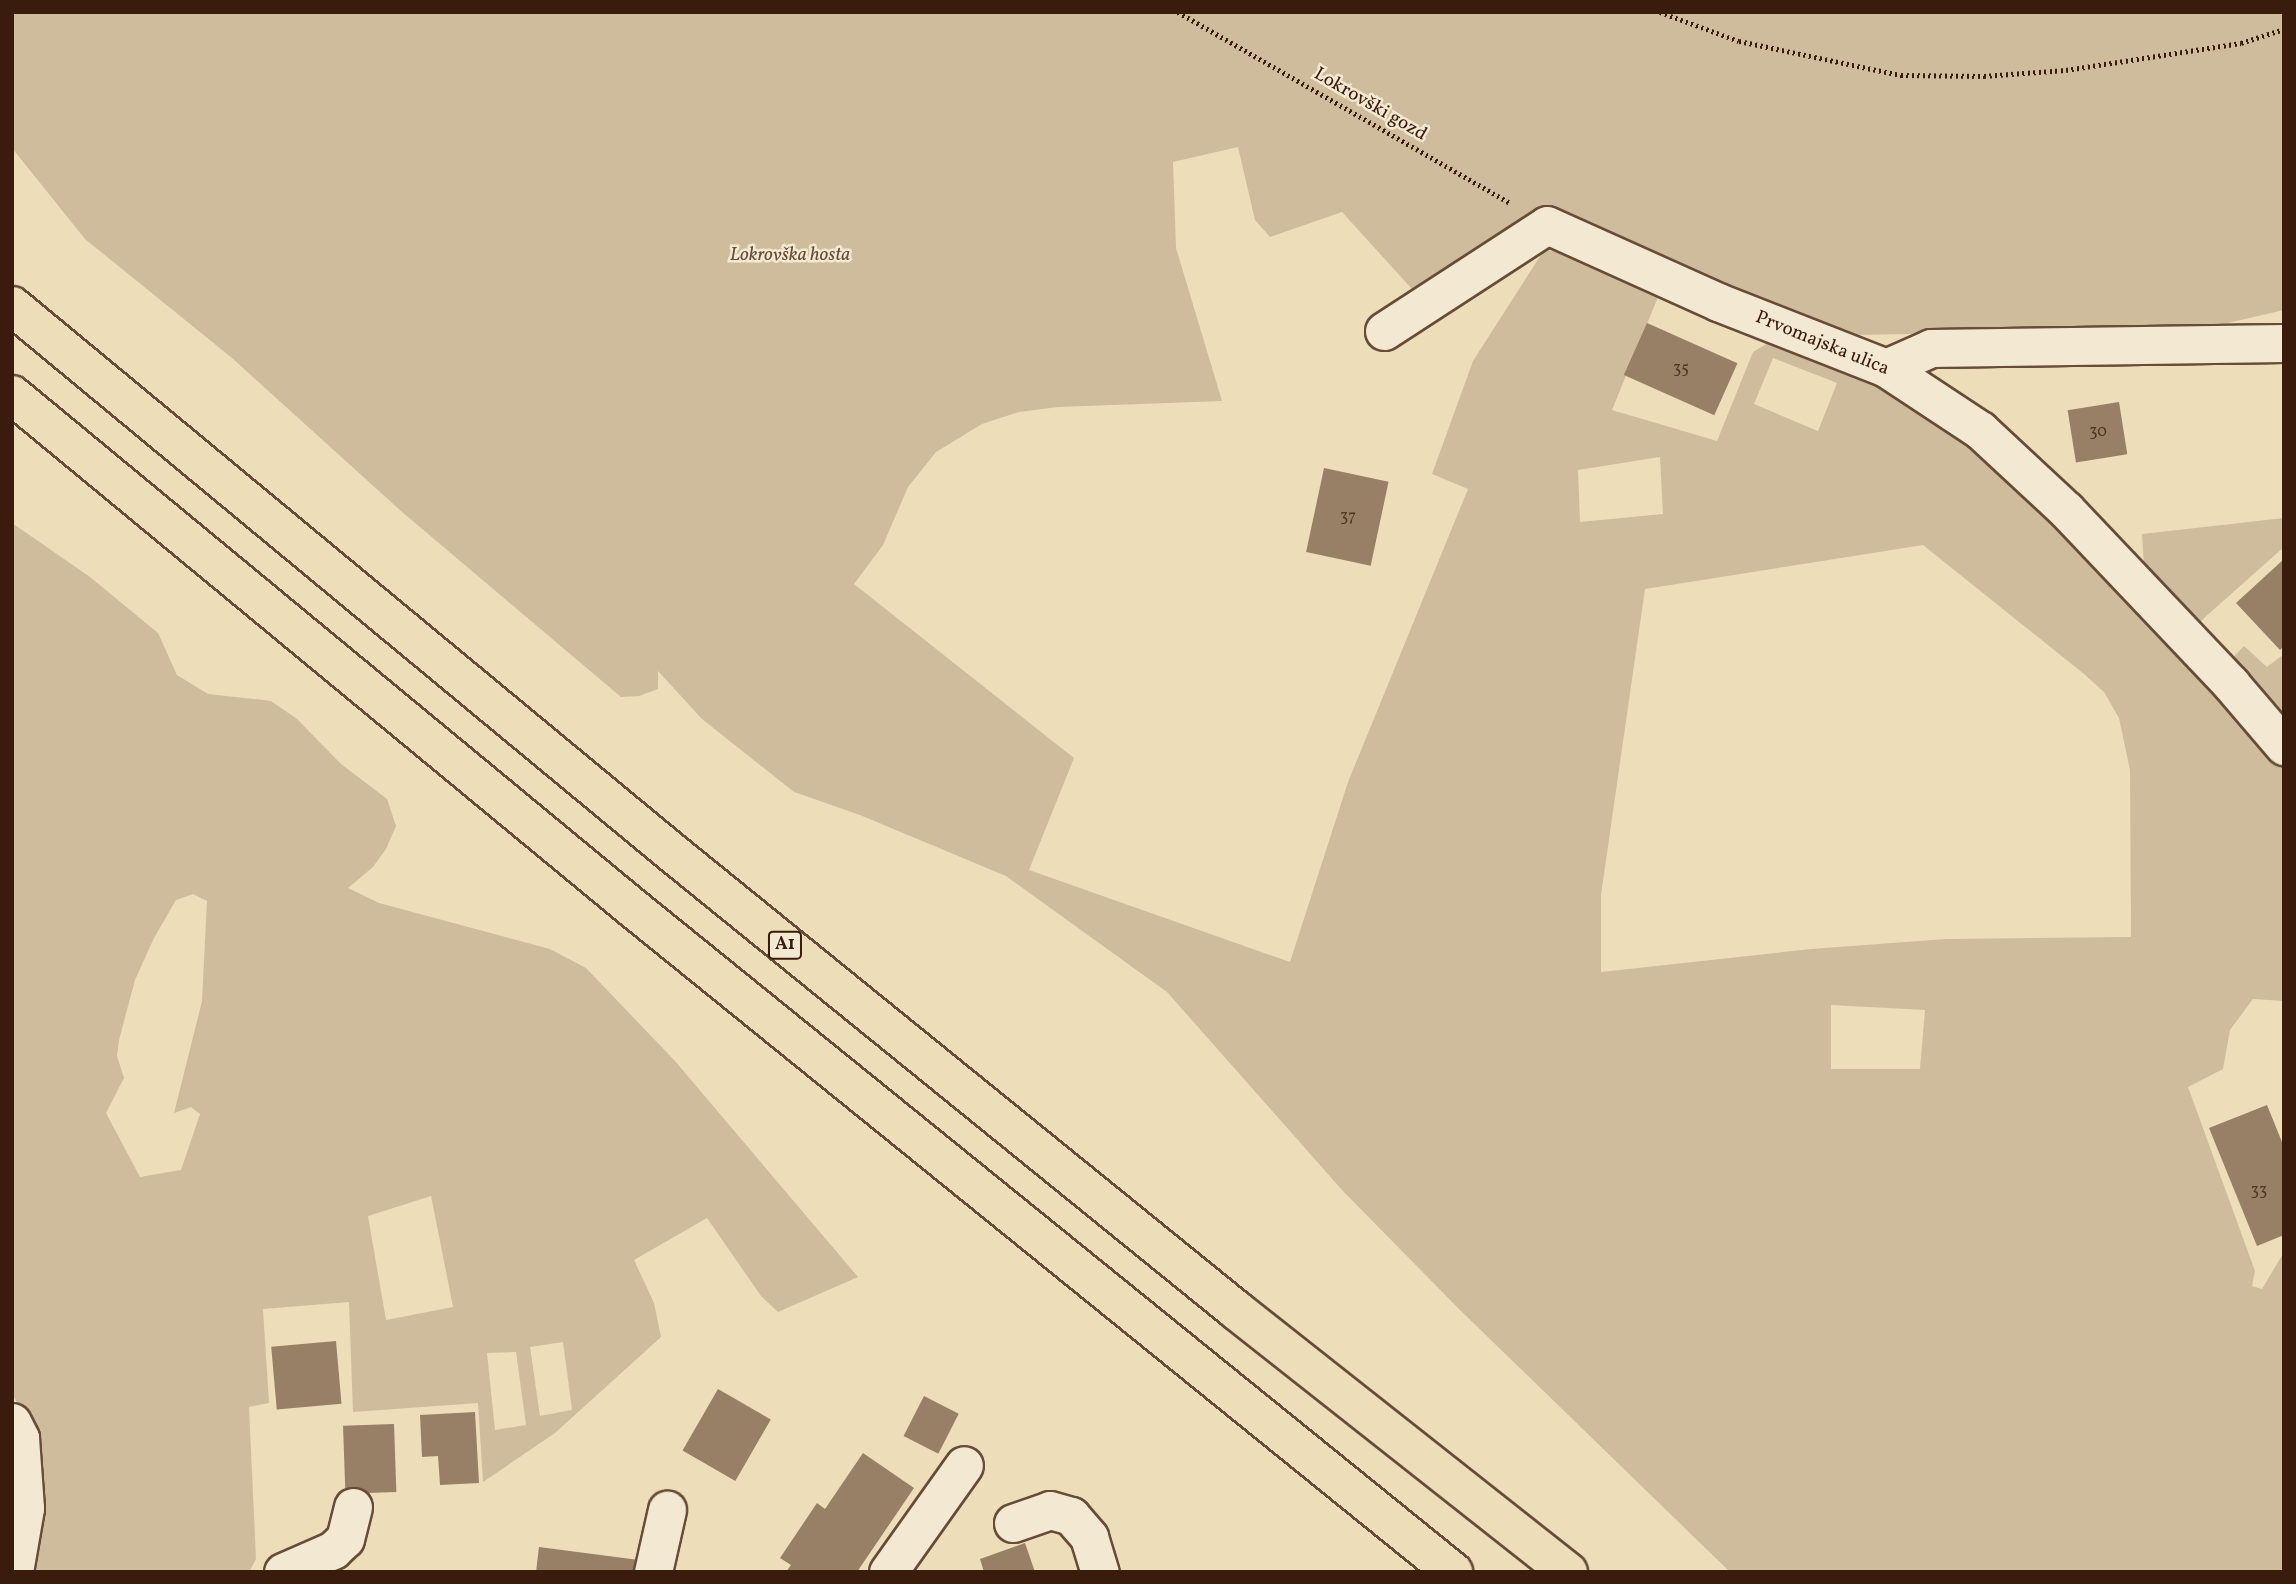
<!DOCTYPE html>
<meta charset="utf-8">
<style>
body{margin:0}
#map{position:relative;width:2296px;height:1584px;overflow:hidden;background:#edddb9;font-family:Vollkorn,serif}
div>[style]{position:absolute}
.green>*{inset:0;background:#cfbc9c}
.building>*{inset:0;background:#978066;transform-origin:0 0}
.path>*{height:4.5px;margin-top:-2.25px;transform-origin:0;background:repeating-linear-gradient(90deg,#3a1c0d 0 2px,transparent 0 5.5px)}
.roads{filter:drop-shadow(2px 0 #674c38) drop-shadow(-2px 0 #674c38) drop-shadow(0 2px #674c38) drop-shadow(0 -2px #674c38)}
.minor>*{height:37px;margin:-18.5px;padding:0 18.5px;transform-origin:18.5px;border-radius:18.5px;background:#f3e9d2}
.highway>*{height:38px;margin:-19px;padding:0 19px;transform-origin:19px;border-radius:19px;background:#edddb9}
span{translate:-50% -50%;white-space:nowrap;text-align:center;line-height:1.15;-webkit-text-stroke:5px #f3e9d2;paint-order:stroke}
.number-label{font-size:16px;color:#513523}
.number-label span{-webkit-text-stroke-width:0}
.shield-label span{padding:2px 5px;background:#f3e9d2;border:2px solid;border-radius:5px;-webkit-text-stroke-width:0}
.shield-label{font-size:18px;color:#3a1c0d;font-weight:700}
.street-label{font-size:19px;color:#3a1c0d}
.park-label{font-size:19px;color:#674c38;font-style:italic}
.frame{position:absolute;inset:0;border:14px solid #3a1c0d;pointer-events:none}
</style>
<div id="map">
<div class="green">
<i style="clip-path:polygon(evenodd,12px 12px,2284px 12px,2284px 310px,2219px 325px,2142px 330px,1853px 335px,1544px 209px,1412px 289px,1342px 212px,1270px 237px,1255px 220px,1238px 147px,1173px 162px,1176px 248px,1222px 401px,1058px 407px,1019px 412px,982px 424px,936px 452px,908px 487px,883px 545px,854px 584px,1074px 758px,1029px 870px,1290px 962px,1348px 782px,1468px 489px,1432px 474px,1473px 361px,1544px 250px,1569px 252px,1660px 292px,1612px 410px,1717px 441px,1753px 352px,1778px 337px,1831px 357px,1953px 427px,2034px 499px,2284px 762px,2284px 1001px,2253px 999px,2230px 1030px,2223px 1069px,2188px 1087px,2255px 1271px,2252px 1286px,2262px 1289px,2284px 1252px,2284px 1572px,1730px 1572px,1460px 1310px,1342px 1190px,1167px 992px,1006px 876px,860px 815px,794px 792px,702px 719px,658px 671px,658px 689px,639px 696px,621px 697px,401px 511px,232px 358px,85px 239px,12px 148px,12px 12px,1773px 358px,1837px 383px,1818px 431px,1754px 404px,1773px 358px,12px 12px,1660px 457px,1663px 514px,1580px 522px,1578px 470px,1660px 457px,12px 12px,1923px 545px,2084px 674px,2104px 692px,2119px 718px,2130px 770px,2131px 937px,1946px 939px,1811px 949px,1601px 972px,1601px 895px,1645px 589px,1923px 545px,12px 12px,1831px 1005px,1925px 1010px,1920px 1069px,1831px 1069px,1831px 1005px)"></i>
<i style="clip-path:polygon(2284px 518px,2284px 547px,2203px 619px,2196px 630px,2145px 582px,2142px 534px)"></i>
<i style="clip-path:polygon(evenodd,12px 523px,90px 577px,158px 633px,177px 675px,208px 694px,271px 701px,297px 719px,341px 764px,387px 799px,396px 826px,386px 849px,373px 867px,348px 888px,379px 903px,550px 949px,586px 968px,675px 1061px,858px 1277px,778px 1312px,761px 1296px,707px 1218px,634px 1260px,654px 1303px,661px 1337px,555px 1433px,483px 1482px,478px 1403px,353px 1412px,349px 1302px,263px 1309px,269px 1403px,249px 1407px,256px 1559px,250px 1570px,29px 1572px,20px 1408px,12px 1393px,12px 523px,193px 894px,207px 901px,202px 1001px,174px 1113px,191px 1107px,200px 1114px,181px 1170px,140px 1177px,106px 1113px,124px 1078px,117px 1056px,119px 1040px,135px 980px,154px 938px,176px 900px,193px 894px,12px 523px,431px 1196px,453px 1307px,386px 1320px,368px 1216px,431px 1196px,12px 523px,563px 1342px,572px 1410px,540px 1416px,530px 1347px,563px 1342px,12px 523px,516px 1352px,526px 1425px,495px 1430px,487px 1353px,516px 1352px)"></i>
<i style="clip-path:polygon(2244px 646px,2267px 667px,2284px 654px,2284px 734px,2226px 665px)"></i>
</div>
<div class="building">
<i style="left:1647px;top:323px;width:99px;height:57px;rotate:24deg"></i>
<i style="left:2119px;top:402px;width:53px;height:52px;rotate:81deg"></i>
<i style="left:1324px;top:468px;width:66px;height:86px;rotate:12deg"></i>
<i style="clip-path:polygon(2284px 559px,2284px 646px,2280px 650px,2236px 603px)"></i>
<i style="clip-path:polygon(2267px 1105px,2284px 1147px,2284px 1235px,2257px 1246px,2209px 1128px)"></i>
<i style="left:336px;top:1341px;width:63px;height:65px;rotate:85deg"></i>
<i style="left:718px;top:1389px;width:61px;height:71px;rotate:30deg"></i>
<i style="left:924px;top:1396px;width:39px;height:45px;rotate:27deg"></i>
<i style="clip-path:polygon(475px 1412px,479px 1483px,440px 1485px,438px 1456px,422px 1457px,420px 1415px)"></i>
<i style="left:394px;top:1424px;width:68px;height:51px;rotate:88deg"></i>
<i style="clip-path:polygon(863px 1453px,914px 1488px,857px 1572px,786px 1572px,791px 1565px,780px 1558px,817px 1503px,825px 1509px)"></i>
<i style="clip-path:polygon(1025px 1543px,1035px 1572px,984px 1572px,980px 1559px)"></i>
<i style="clip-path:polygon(539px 1547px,639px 1560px,638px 1572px,536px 1572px)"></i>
</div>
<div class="path">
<i style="left:1178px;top:12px;width:383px;rotate:29.9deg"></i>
<i style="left:1660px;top:12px;width:84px;rotate:20.2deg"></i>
<i style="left:1739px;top:41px;width:166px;rotate:11.9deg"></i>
<i style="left:1901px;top:75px;width:83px;rotate:0.7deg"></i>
<i style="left:1984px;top:76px;width:82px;rotate:-4.2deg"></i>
<i style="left:2066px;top:70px;width:177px;rotate:-8.8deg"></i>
<i style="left:2241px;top:43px;width:45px;rotate:-18deg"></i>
</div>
<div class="roads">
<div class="minor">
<i style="left:1384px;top:331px;width:194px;rotate:-33deg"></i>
<i style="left:1547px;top:225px;width:188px;rotate:24.2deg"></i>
<i style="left:1718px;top:302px;width:180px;rotate:21.4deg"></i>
<i style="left:1886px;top:368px;width:113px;rotate:33.4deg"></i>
<i style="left:1980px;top:430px;width:117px;rotate:42.9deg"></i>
<i style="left:2066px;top:510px;width:240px;rotate:46.5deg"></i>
<i style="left:2231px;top:684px;width:82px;rotate:49.5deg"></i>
<i style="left:1886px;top:368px;width:49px;rotate:-24deg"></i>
<i style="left:1931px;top:348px;width:353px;rotate:-0.8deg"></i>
<i style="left:12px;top:1422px;width:18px;rotate:63deg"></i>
<i style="left:20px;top:1438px;width:70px;rotate:85.9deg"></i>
<i style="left:25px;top:1508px;width:65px;rotate:99.8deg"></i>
<i style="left:1013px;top:1523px;width:39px;rotate:-19deg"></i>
<i style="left:1050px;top:1510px;width:22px;rotate:16deg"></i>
<i style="left:1071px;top:1516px;width:28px;rotate:49deg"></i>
<i style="left:1089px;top:1537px;width:37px;rotate:73deg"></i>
<i style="left:283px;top:1572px;width:55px;rotate:-23.7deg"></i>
<i style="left:333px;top:1550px;width:16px;rotate:-43deg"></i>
<i style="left:345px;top:1539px;width:33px;rotate:-76deg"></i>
<i style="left:653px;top:1572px;width:64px;rotate:-77.3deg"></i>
<i style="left:888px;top:1572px;width:131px;rotate:-54.6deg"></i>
</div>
<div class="highway">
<i style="left:12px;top:306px;width:861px;rotate:39.63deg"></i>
<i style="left:675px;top:855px;width:722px;rotate:39.04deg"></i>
<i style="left:1236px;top:1310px;width:423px;rotate:38.3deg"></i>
<i style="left:12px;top:395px;width:807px;rotate:39.57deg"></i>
<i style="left:634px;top:909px;width:1054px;rotate:38.99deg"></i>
</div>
</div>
<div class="number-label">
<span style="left:1681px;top:369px">35</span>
<span style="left:2098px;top:432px">30</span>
<span style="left:1348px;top:517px">37</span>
<span style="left:2259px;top:1191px">33</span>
</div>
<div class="shield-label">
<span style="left:785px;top:945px">A1</span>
</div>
<div class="street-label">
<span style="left:1370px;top:105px;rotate:30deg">Lokrovški gozd</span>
<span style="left:1822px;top:344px;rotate:22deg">Prvomajska ulica</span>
</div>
<div class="park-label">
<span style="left:790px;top:256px">Lokrovška hosta</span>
</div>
<div class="frame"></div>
</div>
